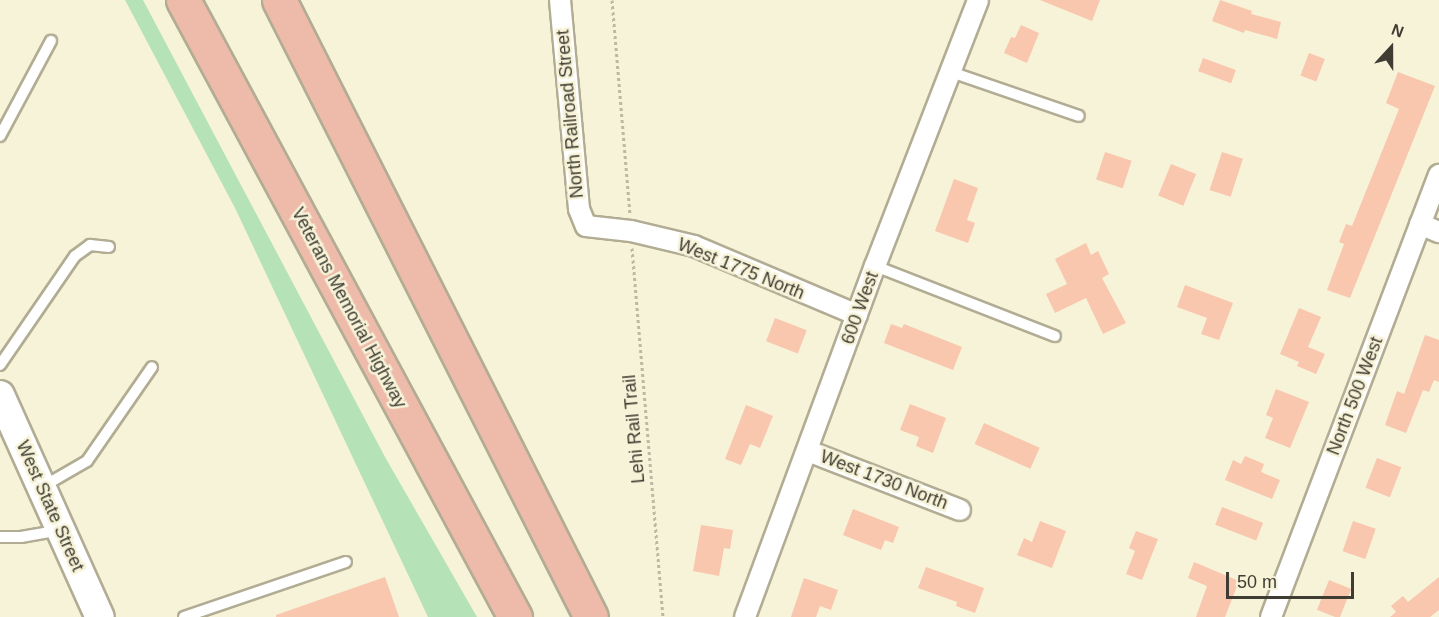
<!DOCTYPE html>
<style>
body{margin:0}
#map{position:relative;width:1439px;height:617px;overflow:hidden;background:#f7f3d8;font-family:Arial,sans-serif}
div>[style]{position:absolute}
.green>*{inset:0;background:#b6e2b8}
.building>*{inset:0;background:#f9c6ae;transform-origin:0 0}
.path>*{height:3px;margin-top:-1.5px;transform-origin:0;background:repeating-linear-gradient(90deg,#bbb8a3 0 3px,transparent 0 6px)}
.roads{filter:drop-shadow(2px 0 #b1ac93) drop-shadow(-2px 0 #b1ac93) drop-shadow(0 2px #b1ac93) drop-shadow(0 -2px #b1ac93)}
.service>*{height:10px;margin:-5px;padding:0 5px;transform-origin:5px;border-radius:5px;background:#fff}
.minor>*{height:20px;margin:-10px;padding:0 10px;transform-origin:10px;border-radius:10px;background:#fff}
.secondary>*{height:28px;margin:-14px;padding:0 14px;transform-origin:14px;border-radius:14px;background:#fff}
.motorway>*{height:33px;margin:-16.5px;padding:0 16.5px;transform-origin:16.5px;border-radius:16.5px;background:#eebaaa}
span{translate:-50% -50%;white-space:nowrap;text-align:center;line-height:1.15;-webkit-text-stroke:5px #f7f3d8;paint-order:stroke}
.street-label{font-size:18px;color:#3f3d33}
.north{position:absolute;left:1361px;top:18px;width:60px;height:60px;-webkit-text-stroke:4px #f7f3d8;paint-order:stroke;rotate:21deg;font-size:16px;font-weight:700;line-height:24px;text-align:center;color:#3f3d33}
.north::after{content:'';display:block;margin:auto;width:21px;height:27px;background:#3f3d33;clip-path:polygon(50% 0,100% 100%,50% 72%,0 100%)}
.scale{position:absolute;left:1226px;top:572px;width:128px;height:27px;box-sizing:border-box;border:3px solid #3f3d33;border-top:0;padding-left:8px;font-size:18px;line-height:21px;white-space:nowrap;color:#3f3d33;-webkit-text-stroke:4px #f7f3d8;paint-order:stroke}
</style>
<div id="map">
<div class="green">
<i style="clip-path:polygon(125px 0,143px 0,385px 457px,477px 617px,428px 617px,235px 208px)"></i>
</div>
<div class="building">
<i style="clip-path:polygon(1040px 0,1100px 0,1092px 21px)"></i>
<i style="clip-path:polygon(1220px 0,1252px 11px,1251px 14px,1281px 22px,1277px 39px,1245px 30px,1244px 33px,1212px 21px)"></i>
<i style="clip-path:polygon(1021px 25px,1039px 33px,1027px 63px,1004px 53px,1011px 37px,1015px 38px)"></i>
<i style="left:1309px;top:53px;width:17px;height:24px;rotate:21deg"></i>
<i style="left:1203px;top:58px;width:35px;height:14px;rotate:20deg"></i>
<i style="clip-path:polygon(1398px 72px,1435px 86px,1350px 298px,1327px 290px,1344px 244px,1339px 242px,1346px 224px,1352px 226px,1399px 109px,1386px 103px)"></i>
<i style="left:1105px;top:152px;width:28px;height:29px;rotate:18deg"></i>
<i style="left:1222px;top:152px;width:22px;height:40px;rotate:18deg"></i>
<i style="left:1171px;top:164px;width:27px;height:34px;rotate:22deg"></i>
<i style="clip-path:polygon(954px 179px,978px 188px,967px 220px,975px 223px,968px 243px,935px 231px)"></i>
<i style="clip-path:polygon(1086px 243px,1091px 255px,1098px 251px,1109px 274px,1102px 278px,1126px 323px,1103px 334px,1086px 298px,1055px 313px,1046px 294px,1067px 284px,1055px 259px)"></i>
<i style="clip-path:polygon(1185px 285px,1233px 303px,1219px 340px,1201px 334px,1207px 318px,1177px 307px)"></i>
<i style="clip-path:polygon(1299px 308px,1321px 317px,1308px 347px,1325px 354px,1316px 374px,1297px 366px,1299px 362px,1280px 354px)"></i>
<i style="left:775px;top:318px;width:34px;height:25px;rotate:21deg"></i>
<i style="clip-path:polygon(891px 324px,902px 328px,904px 324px,962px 347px,953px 370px,884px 343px)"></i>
<i style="clip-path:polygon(1425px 335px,1439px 340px,1439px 382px,1434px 380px,1429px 392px,1423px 390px,1406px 433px,1385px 425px,1397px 391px,1404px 394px)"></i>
<i style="clip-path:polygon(1276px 389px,1309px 402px,1290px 448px,1265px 438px,1273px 418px,1266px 415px)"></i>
<i style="clip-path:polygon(910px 404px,946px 418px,933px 453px,916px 446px,919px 437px,900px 430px)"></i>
<i style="clip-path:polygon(746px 405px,773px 416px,760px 448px,750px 444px,741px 465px,725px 459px)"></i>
<i style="left:984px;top:423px;width:61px;height:23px;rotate:24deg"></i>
<i style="clip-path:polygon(1245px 456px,1264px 464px,1261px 472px,1280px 480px,1272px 499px,1225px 480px,1233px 460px,1241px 464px)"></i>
<i style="left:1377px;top:458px;width:26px;height:32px;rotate:21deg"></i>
<i style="left:1222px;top:507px;width:44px;height:19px;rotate:21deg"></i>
<i style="clip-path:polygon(853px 509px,899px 527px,893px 543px,885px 540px,881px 550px,843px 535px)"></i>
<i style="clip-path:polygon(1040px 521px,1066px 531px,1052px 568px,1017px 555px,1024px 538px,1032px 542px)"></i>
<i style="left:1353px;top:521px;width:24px;height:32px;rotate:19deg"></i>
<i style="clip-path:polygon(701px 525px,733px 530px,730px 549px,724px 548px,719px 576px,693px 571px)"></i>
<i style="clip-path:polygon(1136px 531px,1158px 539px,1142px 580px,1126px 574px,1135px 551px,1129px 548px)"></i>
<i style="clip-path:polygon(1194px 562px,1239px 581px,1225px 617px,1196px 617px,1207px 586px,1188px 578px)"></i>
<i style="clip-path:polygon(926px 567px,984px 588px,975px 613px,956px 606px,957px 602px,918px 588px)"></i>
<i style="clip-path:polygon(385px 577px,399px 617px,276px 617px,276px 615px)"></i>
<i style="clip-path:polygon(1439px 577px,1439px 610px,1430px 617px,1390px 617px,1396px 612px,1391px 606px,1403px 596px,1408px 602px)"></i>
<i style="clip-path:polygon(804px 578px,838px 590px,831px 610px,820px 606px,816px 617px,791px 617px)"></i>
<i style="left:1329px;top:580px;width:24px;height:32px;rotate:22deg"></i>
</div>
<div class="path">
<i style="left:612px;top:0;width:216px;rotate:85.2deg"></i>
<i style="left:632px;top:248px;width:370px;rotate:85.2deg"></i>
</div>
<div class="roads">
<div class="service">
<i style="left:951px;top:72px;width:135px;rotate:19deg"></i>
<i style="left:0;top:136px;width:108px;rotate:-61.8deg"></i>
<i style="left:875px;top:266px;width:193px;rotate:21.3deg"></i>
<i style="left:0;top:365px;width:132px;rotate:-55.5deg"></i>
<i style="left:75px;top:256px;width:19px;rotate:-36deg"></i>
<i style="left:90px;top:245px;width:19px;rotate:6deg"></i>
<i style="left:42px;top:487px;width:52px;rotate:-30deg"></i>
<i style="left:87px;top:461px;width:114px;rotate:-55.3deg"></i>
<i style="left:0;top:537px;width:21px"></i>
<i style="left:21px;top:537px;width:40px;rotate:-10deg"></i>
<i style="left:184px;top:617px;width:171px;rotate:-18.8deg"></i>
</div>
<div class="minor">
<i style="left:560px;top:0;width:210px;rotate:84.8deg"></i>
<i style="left:579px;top:209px;width:18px;rotate:68deg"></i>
<i style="left:586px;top:226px;width:45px;rotate:6.3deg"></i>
<i style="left:631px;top:231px;width:65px;rotate:13.4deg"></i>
<i style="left:694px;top:246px;width:177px;rotate:22.9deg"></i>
<i style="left:1420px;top:224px;width:21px;rotate:23deg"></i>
<i style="left:808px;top:451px;width:163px;rotate:21.2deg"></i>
<i style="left:745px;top:617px;width:374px;rotate:-69.7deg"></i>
<i style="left:875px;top:266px;width:285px;rotate:-68.8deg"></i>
<i style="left:1271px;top:617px;width:473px;rotate:-69.2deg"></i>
</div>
<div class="secondary">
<i style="left:0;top:395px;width:243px;rotate:65.8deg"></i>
</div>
<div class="motorway">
<i style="left:183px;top:0;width:701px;rotate:61.72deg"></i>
<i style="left:279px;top:0;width:691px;rotate:63.18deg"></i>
</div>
</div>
<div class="street-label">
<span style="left:570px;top:114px;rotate:-95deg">North Railroad Street</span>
<span style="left:741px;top:269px;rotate:22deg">West 1775 North</span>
<span style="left:349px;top:308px;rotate:62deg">Veterans Memorial Highway</span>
<span style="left:860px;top:308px;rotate:-70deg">600 West</span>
<span style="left:1355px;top:396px;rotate:-69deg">North 500 West</span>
<span style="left:634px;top:429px;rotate:-95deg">Lehi Rail Trail</span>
<span style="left:884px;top:480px;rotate:21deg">West 1730 North</span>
<span style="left:50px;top:506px;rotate:66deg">West State Street</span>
</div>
<div class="north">N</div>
<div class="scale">50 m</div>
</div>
